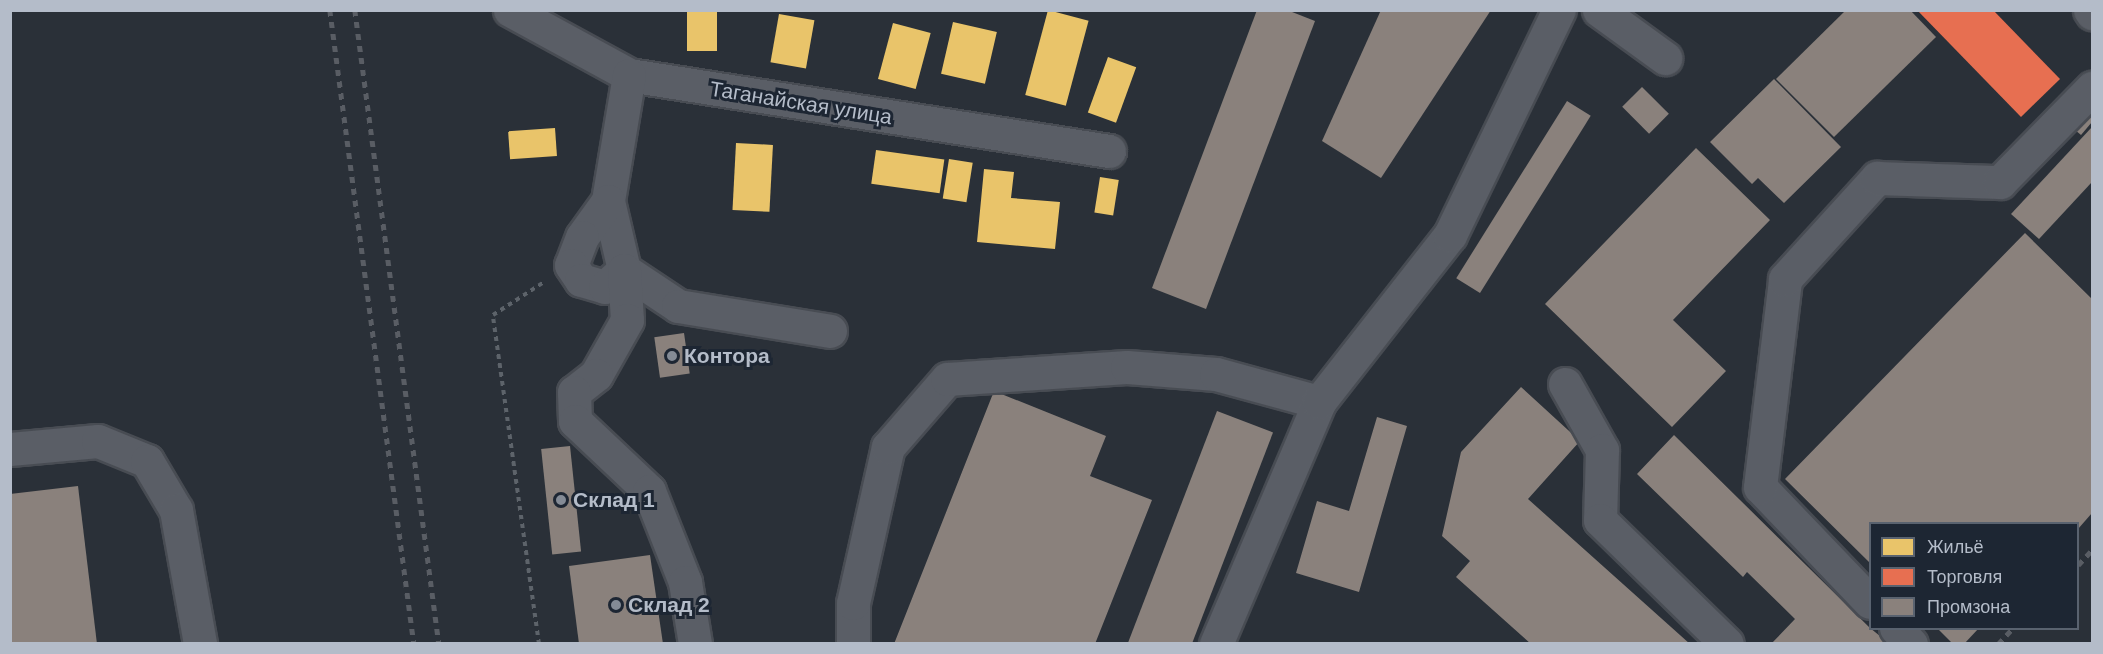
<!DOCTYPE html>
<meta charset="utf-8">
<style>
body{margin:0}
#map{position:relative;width:2103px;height:654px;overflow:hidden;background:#2a3038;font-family:Arial,sans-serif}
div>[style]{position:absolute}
.homes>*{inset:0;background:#e9c46a;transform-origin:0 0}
.shops>*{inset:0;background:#e76f51}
.industry>*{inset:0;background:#8a817c;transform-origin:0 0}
.path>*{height:4px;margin-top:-2px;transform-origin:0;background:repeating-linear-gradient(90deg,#5d636a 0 4.5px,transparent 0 9px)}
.roads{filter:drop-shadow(2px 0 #484c53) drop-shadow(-2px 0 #484c53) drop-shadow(0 2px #484c53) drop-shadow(0 -2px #484c53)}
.minor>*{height:33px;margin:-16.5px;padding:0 16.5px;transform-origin:16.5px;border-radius:16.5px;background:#5a5e66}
.rail>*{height:4.5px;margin-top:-2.25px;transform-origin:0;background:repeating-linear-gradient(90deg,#595d64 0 6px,transparent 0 12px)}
.dots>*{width:16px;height:16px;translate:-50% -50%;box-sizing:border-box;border:3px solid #1d2633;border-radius:50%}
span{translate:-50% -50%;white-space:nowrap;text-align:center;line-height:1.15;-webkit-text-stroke:6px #1d2633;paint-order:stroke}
.street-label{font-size:21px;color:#b4bcc9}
.poi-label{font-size:21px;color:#b4bcc9;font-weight:700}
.left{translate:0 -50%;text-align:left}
.frame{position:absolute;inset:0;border:12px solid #b4bcc9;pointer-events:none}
.legend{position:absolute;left:1869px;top:522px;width:210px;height:108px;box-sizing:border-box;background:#1d2633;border:2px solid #59626f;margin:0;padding:8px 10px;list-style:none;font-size:18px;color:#b4bcc9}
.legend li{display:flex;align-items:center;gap:12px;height:30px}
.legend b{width:30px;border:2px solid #59626f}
</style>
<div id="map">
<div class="homes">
<i style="left:687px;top:10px;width:30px;height:41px"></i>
<i style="left:1048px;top:10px;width:42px;height:88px;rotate:15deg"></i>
<i style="left:779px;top:14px;width:36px;height:49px;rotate:10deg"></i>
<i style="left:953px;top:22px;width:45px;height:53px;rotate:13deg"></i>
<i style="left:893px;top:23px;width:39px;height:58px;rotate:15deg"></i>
<i style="left:1108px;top:57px;width:30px;height:59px;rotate:20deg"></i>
<i style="left:555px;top:128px;width:28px;height:47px;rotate:86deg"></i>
<i style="left:736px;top:143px;width:37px;height:67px;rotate:3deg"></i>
<i style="left:876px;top:150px;width:69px;height:34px;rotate:8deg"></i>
<i style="left:949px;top:159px;width:24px;height:40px;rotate:9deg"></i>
<i style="clip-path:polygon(984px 169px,1014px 172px,1011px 198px,1060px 202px,1055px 249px,977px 242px)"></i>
<i style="left:1100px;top:177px;width:19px;height:36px;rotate:9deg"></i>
</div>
<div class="shops">
<i style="clip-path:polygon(1917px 10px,1993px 10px,2060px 79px,2021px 117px)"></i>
</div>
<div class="industry">
<i style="clip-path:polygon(1257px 10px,1287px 10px,1315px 21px,1206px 309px,1152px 288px)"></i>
<i style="clip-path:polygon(1381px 10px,1491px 10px,1381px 178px,1322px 141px)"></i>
<i style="clip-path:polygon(1846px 10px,1910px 10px,1936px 37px,1834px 137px,1776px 79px)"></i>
<i style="clip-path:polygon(1774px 79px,1841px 147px,1784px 203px,1758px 178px,1752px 184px,1710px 142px)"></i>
<i style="left:1642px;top:87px;width:38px;height:28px;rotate:45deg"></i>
<i style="clip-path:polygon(2092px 96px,2092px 122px,2081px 135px,2068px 124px)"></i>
<i style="left:1567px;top:101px;width:28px;height:209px;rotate:32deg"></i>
<i style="clip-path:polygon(2092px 127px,2092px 182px,2039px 239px,2011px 214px)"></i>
<i style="clip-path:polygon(1696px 148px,1770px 220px,1673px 320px,1726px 371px,1672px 427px,1545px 304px)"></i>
<i style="clip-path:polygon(2025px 233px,2092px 299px,2092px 513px,2078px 529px,2078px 524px,1870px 524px,1870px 563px,1785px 479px)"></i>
<i style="left:684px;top:333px;width:41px;height:30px;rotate:82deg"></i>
<i style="clip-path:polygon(1521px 387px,1580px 441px,1528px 499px,1690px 644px,1531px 644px,1456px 577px,1470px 561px,1442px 536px,1461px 452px)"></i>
<i style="clip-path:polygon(994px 391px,1106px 436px,1090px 476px,1152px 500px,1095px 644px,894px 644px)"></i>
<i style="left:1217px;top:411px;width:60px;height:251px;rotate:21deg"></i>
<i style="clip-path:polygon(1377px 417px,1407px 426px,1359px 592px,1296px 573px,1317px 501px,1349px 511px)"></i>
<i style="clip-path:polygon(1674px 435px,1870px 628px,1890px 644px,1771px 644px,1795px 619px,1747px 572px,1743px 577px,1637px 474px)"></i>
<i style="left:570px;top:446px;width:106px;height:29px;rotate:84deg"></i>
<i style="clip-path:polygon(78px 486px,97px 644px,10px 644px,10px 494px)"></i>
<i style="clip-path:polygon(650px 555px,663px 644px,579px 644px,569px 566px)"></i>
<i style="clip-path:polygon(1937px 628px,1979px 628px,1964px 644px,1953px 644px)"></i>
</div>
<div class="path">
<i style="left:539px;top:644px;width:332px;rotate:-98deg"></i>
<i style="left:493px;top:315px;width:61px;rotate:-32.9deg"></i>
</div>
<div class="roads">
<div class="minor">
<i style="left:510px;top:10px;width:136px;rotate:28.6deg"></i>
<i style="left:629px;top:75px;width:486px;rotate:9deg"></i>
<i style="left:1599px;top:10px;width:82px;rotate:36deg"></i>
<i style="left:2090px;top:10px;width:4px;rotate:56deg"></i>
<i style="left:629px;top:75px;width:128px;rotate:99.5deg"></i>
<i style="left:608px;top:201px;width:71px;rotate:76.9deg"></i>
<i style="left:624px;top:270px;width:65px;rotate:33.7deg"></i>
<i style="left:678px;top:306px;width:154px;rotate:9.3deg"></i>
<i style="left:608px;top:201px;width:44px;rotate:125.8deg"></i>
<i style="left:582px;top:237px;width:30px;rotate:111deg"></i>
<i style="left:571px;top:265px;width:18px;rotate:56deg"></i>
<i style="left:581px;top:280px;width:25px;rotate:16deg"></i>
<i style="left:605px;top:287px;width:25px;rotate:-42deg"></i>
<i style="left:624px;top:270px;width:50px;rotate:86.6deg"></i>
<i style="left:627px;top:320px;width:63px;rotate:119.4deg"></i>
<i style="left:596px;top:375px;width:28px;rotate:142deg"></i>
<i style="left:574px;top:392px;width:29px;rotate:88deg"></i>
<i style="left:575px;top:421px;width:102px;rotate:43.4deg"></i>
<i style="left:649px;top:491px;width:98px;rotate:68.4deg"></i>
<i style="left:685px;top:582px;width:63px;rotate:80.8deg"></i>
<i style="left:1565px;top:384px;width:76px;rotate:60.7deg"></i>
<i style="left:1602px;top:450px;width:70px;rotate:91.6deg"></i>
<i style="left:1600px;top:520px;width:177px;rotate:44.3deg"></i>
<i style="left:10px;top:449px;width:88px;rotate:-5.2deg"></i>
<i style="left:98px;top:441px;width:53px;rotate:22.2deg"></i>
<i style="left:147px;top:461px;width:57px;rotate:59.4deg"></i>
<i style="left:176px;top:510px;width:136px;rotate:79.8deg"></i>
<i style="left:1870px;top:602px;width:159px;rotate:-133.7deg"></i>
<i style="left:1760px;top:487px;width:209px;rotate:-83.1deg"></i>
<i style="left:1785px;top:279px;width:137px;rotate:-47.7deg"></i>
<i style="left:1877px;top:178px;width:123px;rotate:1.9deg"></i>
<i style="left:2000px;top:182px;width:132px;rotate:-45.6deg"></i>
<i style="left:1896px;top:628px;width:22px;rotate:47deg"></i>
<i style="left:853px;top:644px;width:41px;rotate:-90deg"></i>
<i style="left:853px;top:603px;width:160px;rotate:-77.4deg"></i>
<i style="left:888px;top:447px;width:90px;rotate:-49.1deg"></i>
<i style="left:947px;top:379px;width:180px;rotate:-3.8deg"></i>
<i style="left:1127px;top:367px;width:89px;rotate:4.5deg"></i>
<i style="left:1216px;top:374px;width:107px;rotate:15.2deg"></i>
<i style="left:1216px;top:644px;width:263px;rotate:-66.9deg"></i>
<i style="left:1319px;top:402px;width:212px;rotate:-51.9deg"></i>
<i style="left:1450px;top:235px;width:250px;rotate:-64.2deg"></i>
</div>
</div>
<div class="rail">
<i style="left:330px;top:10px;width:640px;rotate:82.45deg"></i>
<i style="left:355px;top:10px;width:640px;rotate:82.45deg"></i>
<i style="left:2078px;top:565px;width:21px;rotate:-47deg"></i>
<i style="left:1998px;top:644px;width:22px;rotate:-47deg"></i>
</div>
<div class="dots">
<i style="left:672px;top:356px;background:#848b96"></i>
<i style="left:561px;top:500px;background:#848b96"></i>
<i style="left:616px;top:605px;background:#848b96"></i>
</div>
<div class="street-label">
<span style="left:801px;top:103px;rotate:9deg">Таганайская улица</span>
</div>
<div class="poi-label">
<span class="left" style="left:684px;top:356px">Контора</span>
<span class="left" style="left:573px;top:500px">Склад 1</span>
<span class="left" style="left:628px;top:605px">Склад 2</span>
</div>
<div class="frame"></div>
<ul class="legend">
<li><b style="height:16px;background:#e9c46a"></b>Жильё</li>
<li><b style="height:16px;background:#e76f51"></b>Торговля</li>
<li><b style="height:16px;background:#8a817c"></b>Промзона</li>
</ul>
</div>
